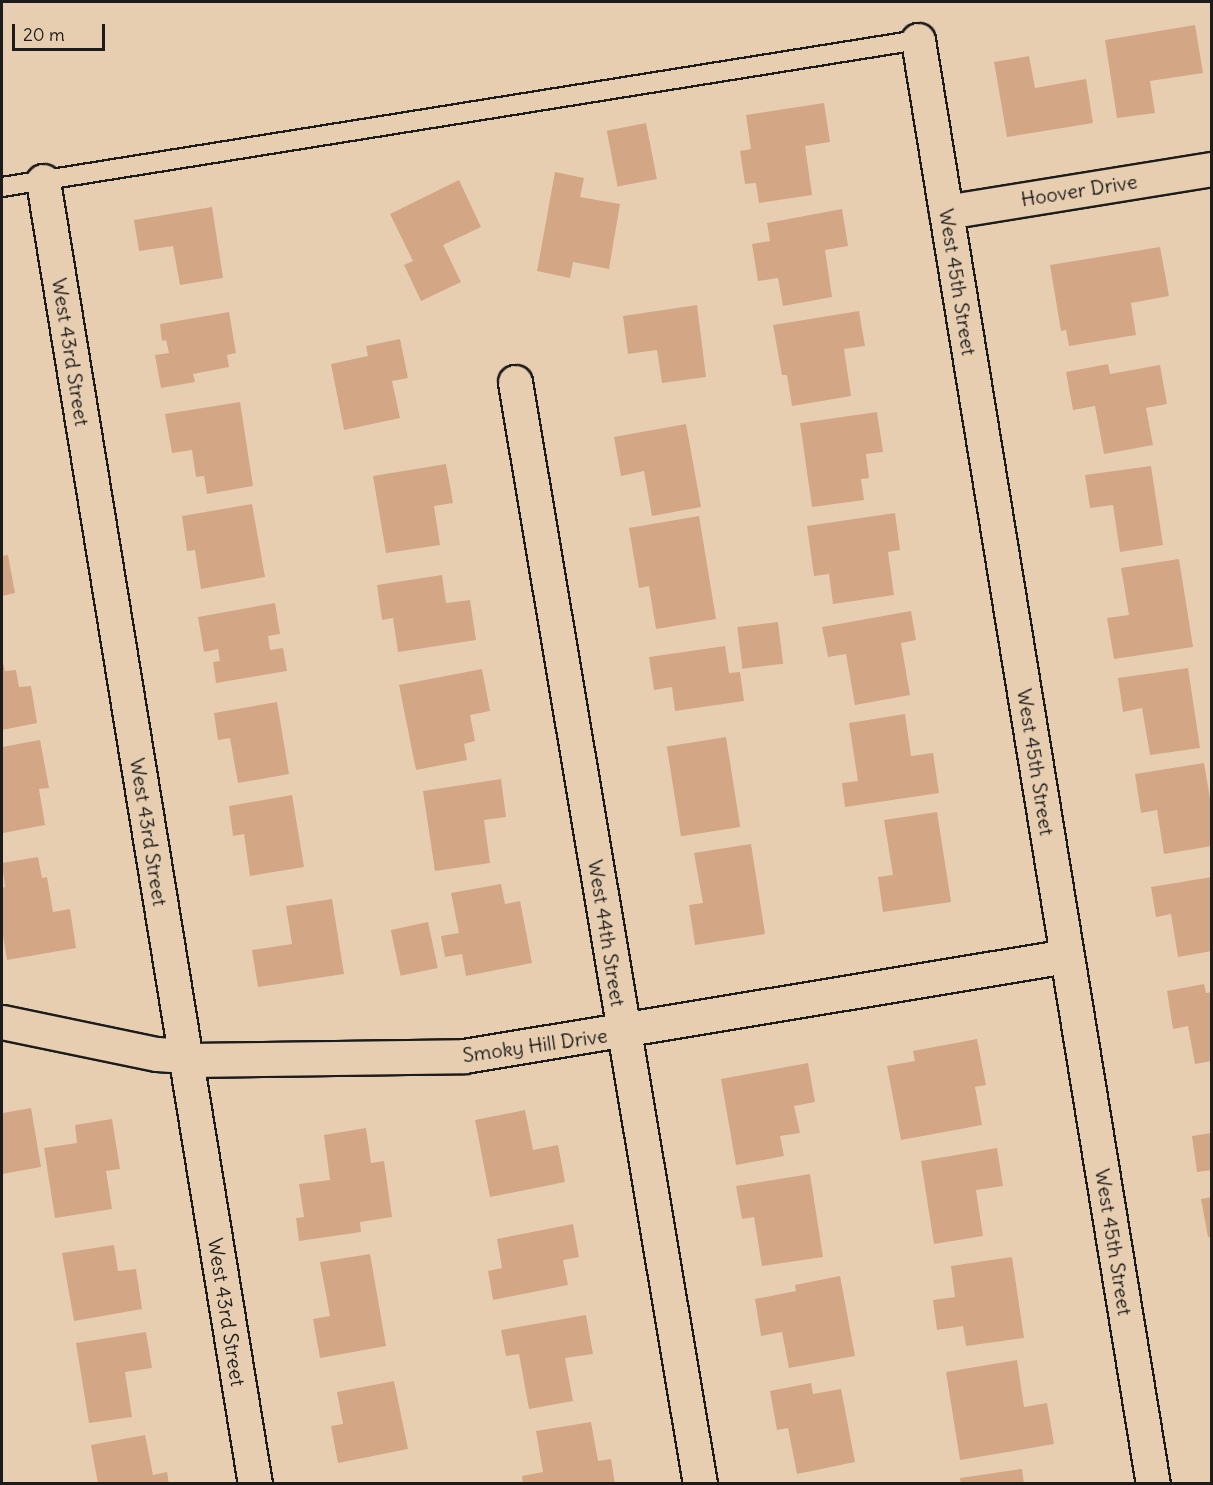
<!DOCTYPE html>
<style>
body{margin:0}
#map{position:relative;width:1213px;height:1485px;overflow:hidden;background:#e8ceb0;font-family:Delius,sans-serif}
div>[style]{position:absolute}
.building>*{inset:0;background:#d3a785;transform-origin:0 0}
.roads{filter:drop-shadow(2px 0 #1c1c1c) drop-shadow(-2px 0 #1c1c1c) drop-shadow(0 2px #1c1c1c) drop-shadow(0 -2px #1c1c1c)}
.service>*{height:18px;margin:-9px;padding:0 9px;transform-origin:9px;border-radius:9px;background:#e8ceb0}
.minor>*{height:33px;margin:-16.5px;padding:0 16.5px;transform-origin:16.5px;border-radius:16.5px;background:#e8ceb0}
span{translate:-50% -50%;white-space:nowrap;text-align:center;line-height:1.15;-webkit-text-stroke:6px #e8ceb0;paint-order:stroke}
.street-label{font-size:20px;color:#1c1c1c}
.frame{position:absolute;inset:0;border:3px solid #1c1c1c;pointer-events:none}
.scale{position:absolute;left:12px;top:24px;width:93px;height:27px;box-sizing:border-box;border:3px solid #1c1c1c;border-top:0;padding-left:8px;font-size:18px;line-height:21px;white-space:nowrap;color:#1c1c1c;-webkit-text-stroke:4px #e8ceb0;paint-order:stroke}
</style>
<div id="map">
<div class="building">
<i style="clip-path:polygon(1195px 25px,1203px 73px,1150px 81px,1155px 113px,1117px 118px,1105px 40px)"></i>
<i style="clip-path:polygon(1029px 56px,1035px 88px,1086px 79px,1093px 123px,1007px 137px,994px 62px)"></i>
<i style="clip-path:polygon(824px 103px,830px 142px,805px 146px,812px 195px,759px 203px,756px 183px,745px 184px,740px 151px,751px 149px,746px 115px)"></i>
<i style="left:646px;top:123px;width:57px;height:40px;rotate:79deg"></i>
<i style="clip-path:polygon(555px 172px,584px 178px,580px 197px,620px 204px,609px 269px,573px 262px,570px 278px,537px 271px)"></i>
<i style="clip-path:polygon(459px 180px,481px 227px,443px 245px,461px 282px,421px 301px,404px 265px,413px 261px,390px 214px)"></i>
<i style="clip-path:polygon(212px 207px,223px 278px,180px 285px,173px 246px,139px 251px,134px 220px)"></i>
<i style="clip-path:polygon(842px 209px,848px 246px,825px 250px,832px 297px,783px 306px,778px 278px,758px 281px,752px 244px,770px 241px,767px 223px)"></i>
<i style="clip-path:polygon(1160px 247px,1169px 296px,1131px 303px,1136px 335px,1069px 346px,1066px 330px,1061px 331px,1050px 265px)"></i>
<i style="clip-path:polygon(697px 305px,706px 377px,662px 383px,657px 350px,628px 354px,623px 316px)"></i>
<i style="clip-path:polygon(859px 311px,865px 346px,844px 349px,851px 396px,792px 406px,787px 375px,782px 375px,773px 325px)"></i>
<i style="clip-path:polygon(229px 312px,236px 353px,227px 355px,229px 367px,193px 374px,195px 382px,161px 388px,155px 355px,169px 353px,166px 340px,162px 341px,160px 324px)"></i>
<i style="clip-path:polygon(400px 339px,408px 378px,392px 381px,400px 418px,344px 430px,331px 364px,368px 356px,366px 346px)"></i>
<i style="clip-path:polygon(1108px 364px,1110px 374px,1160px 365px,1167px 404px,1146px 408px,1153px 445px,1104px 454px,1095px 406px,1073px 410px,1066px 372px)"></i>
<i style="clip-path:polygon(240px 402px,253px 486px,207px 494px,204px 476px,196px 477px,192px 450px,172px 453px,165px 414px)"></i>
<i style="clip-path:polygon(877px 412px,883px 452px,866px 454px,869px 478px,861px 479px,864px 500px,812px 507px,800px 423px)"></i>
<i style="clip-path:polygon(686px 424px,701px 507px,652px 516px,644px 471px,621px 476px,614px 437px)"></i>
<i style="clip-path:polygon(446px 464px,453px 503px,434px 506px,440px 545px,386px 553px,373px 476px)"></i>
<i style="clip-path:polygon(1151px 466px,1163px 545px,1120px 552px,1113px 505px,1090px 508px,1085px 475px)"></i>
<i style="clip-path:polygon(252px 504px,265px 577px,201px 589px,195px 550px,187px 551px,182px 516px)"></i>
<i style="clip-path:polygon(895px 513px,900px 550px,888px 552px,894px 595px,833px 604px,829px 574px,814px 576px,807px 526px)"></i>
<i style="clip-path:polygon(699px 516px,716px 619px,656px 629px,649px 586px,639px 588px,629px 528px)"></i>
<i style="clip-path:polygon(8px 555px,15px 593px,2px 596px,2px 556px)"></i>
<i style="clip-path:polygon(1179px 559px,1193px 647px,1114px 659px,1107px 618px,1129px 615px,1121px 568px)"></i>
<i style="clip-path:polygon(442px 575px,446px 603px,470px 600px,476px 640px,398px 652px,393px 618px,382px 620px,377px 585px)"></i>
<i style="clip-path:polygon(275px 603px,280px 634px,268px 636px,270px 650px,283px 648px,287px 671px,216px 683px,213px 662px,220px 661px,218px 649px,204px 652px,198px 617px)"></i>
<i style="clip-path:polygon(911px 611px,916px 640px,901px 643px,910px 695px,855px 705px,846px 654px,828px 657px,822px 627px)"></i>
<i style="left:778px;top:622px;width:42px;height:41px;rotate:83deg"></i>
<i style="clip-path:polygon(725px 646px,729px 673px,740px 672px,744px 701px,675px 711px,672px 687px,654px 690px,649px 657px)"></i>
<i style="clip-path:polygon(2px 658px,5px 671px,16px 670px,19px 687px,31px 686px,37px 723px,2px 730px)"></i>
<i style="clip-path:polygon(1188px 668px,1200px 748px,1150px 755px,1142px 708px,1123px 712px,1118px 678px)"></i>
<i style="clip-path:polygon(482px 669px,490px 711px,470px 715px,475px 741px,464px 744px,467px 760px,416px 770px,399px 685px)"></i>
<i style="clip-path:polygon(277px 702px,289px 774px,238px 783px,230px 738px,218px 740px,214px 713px)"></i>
<i style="clip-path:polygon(905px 714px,911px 756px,933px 753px,939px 793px,845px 807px,842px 783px,858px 781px,849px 723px)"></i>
<i style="left:726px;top:737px;width:91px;height:60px;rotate:81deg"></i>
<i style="clip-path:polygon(40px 740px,49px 788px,39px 789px,45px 825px,3px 833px,2px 747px)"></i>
<i style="clip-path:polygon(1204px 763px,1212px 810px,1212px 846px,1164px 854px,1157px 810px,1141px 813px,1135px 774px)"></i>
<i style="clip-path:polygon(501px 779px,506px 817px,484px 820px,490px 863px,435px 871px,423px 791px)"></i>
<i style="clip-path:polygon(292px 795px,304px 867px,250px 876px,244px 834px,233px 836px,229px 806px)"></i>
<i style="clip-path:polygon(937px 812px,951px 902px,883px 912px,878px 877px,893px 875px,884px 820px)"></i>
<i style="clip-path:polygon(751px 844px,765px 934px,695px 945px,689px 905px,703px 903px,694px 853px)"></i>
<i style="clip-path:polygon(38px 857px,42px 878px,47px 877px,53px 912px,70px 909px,76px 948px,7px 960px,2px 930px,2px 888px,5px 887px,2px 863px)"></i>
<i style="clip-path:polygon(1212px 877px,1212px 951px,1178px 957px,1171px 914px,1156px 917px,1151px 887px)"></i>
<i style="clip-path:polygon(501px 884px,505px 904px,520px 901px,532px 963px,466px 976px,462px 954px,445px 957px,441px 936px,459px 933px,451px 893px)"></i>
<i style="clip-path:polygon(332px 899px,344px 974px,258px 987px,252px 950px,292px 944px,286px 906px)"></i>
<i style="left:428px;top:922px;width:47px;height:38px;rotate:78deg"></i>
<i style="clip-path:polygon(1204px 984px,1206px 993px,1212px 992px,1212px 1061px,1195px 1064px,1188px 1026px,1173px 1029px,1167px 991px)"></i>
<i style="clip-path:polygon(977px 1039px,986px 1085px,975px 1087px,982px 1125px,901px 1140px,887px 1066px,915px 1061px,913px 1051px)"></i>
<i style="clip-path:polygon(808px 1063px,815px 1102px,794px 1106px,800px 1133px,780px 1136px,784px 1156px,736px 1165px,721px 1079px)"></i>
<i style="clip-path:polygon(31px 1108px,41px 1167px,2px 1174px,2px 1109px,3px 1113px)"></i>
<i style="clip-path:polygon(525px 1110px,533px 1150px,558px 1145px,565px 1182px,490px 1197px,475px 1120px)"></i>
<i style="clip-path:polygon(112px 1119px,120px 1169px,106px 1171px,112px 1209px,55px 1218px,44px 1148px,77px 1143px,75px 1125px)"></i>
<i style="clip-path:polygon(366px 1128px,371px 1163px,384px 1161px,392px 1217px,360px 1222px,361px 1232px,299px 1241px,296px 1218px,304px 1217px,299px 1184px,330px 1180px,324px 1135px)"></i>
<i style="clip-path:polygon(1212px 1133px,1212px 1170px,1197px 1172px,1192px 1136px)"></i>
<i style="clip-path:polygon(997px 1148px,1003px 1186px,976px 1190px,983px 1236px,934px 1244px,921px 1161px)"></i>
<i style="clip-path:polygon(810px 1174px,823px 1257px,762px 1266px,754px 1217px,742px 1219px,736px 1186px)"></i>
<i style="clip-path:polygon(1212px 1197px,1212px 1237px,1208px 1237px,1201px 1199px)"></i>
<i style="clip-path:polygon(573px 1224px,579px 1257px,563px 1260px,568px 1285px,493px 1300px,488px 1271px,502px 1268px,497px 1239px)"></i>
<i style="clip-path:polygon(114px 1245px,118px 1271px,136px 1269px,142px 1309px,74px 1321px,62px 1253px)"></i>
<i style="clip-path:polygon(370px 1254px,386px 1346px,320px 1358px,313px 1319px,330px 1316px,320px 1262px)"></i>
<i style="clip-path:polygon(1012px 1257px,1024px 1338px,966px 1346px,963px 1326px,937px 1330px,933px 1300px,955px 1297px,951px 1266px)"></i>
<i style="clip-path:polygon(840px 1276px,855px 1356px,789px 1368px,782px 1332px,761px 1336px,755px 1299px,796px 1291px,795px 1285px)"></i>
<i style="clip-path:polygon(586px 1315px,593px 1354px,565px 1358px,573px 1401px,529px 1409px,519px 1354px,506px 1356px,501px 1330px)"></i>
<i style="clip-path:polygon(146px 1332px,152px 1368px,125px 1372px,132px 1417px,89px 1423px,76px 1343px)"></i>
<i style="clip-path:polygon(1017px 1360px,1024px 1407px,1047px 1403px,1054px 1444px,960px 1460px,946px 1372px)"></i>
<i style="clip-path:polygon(394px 1381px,408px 1449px,338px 1463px,331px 1426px,343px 1424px,337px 1392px)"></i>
<i style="clip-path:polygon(811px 1383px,813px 1394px,841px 1389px,855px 1462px,797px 1474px,788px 1428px,777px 1430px,770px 1391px)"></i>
<i style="clip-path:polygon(591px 1422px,598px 1461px,611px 1459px,615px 1484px,523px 1484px,522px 1476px,543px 1472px,536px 1431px)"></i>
<i style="clip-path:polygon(145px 1435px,153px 1475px,167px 1472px,169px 1484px,98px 1484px,91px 1445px)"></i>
<i style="clip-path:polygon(1022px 1469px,1024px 1484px,961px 1484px,960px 1478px)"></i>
</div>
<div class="roads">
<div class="service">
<i style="left:2px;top:187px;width:928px;rotate:-9.12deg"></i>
</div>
<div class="minor">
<i style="left:918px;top:40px;width:1463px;rotate:80.76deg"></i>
<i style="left:43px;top:181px;width:1320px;rotate:80.76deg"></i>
<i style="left:946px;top:212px;width:269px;rotate:-9.2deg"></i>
<i style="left:515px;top:382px;width:1117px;rotate:80.47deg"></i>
<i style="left:2px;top:1022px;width:158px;rotate:11.7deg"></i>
<i style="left:157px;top:1054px;width:28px;rotate:4deg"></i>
<i style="left:185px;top:1056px;width:5px;rotate:53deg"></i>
<i style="left:188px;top:1060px;width:276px;rotate:-0.8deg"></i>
<i style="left:464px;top:1056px;width:611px;rotate:-9.42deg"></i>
</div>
</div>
<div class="street-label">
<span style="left:1079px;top:190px;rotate:-9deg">Hoover Drive</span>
<span style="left:958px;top:282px;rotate:81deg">West 45th Street</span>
<span style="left:71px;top:352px;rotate:81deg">West 43rd Street</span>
<span style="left:1036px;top:762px;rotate:81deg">West 45th Street</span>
<span style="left:149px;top:832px;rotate:81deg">West 43rd Street</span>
<span style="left:607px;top:933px;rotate:81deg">West 44th Street</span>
<span style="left:535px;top:1045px;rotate:-8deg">Smoky Hill Drive</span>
<span style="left:1114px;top:1242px;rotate:81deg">West 45th Street</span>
<span style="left:227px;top:1312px;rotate:81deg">West 43rd Street</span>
</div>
<div class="frame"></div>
<div class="scale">20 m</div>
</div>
